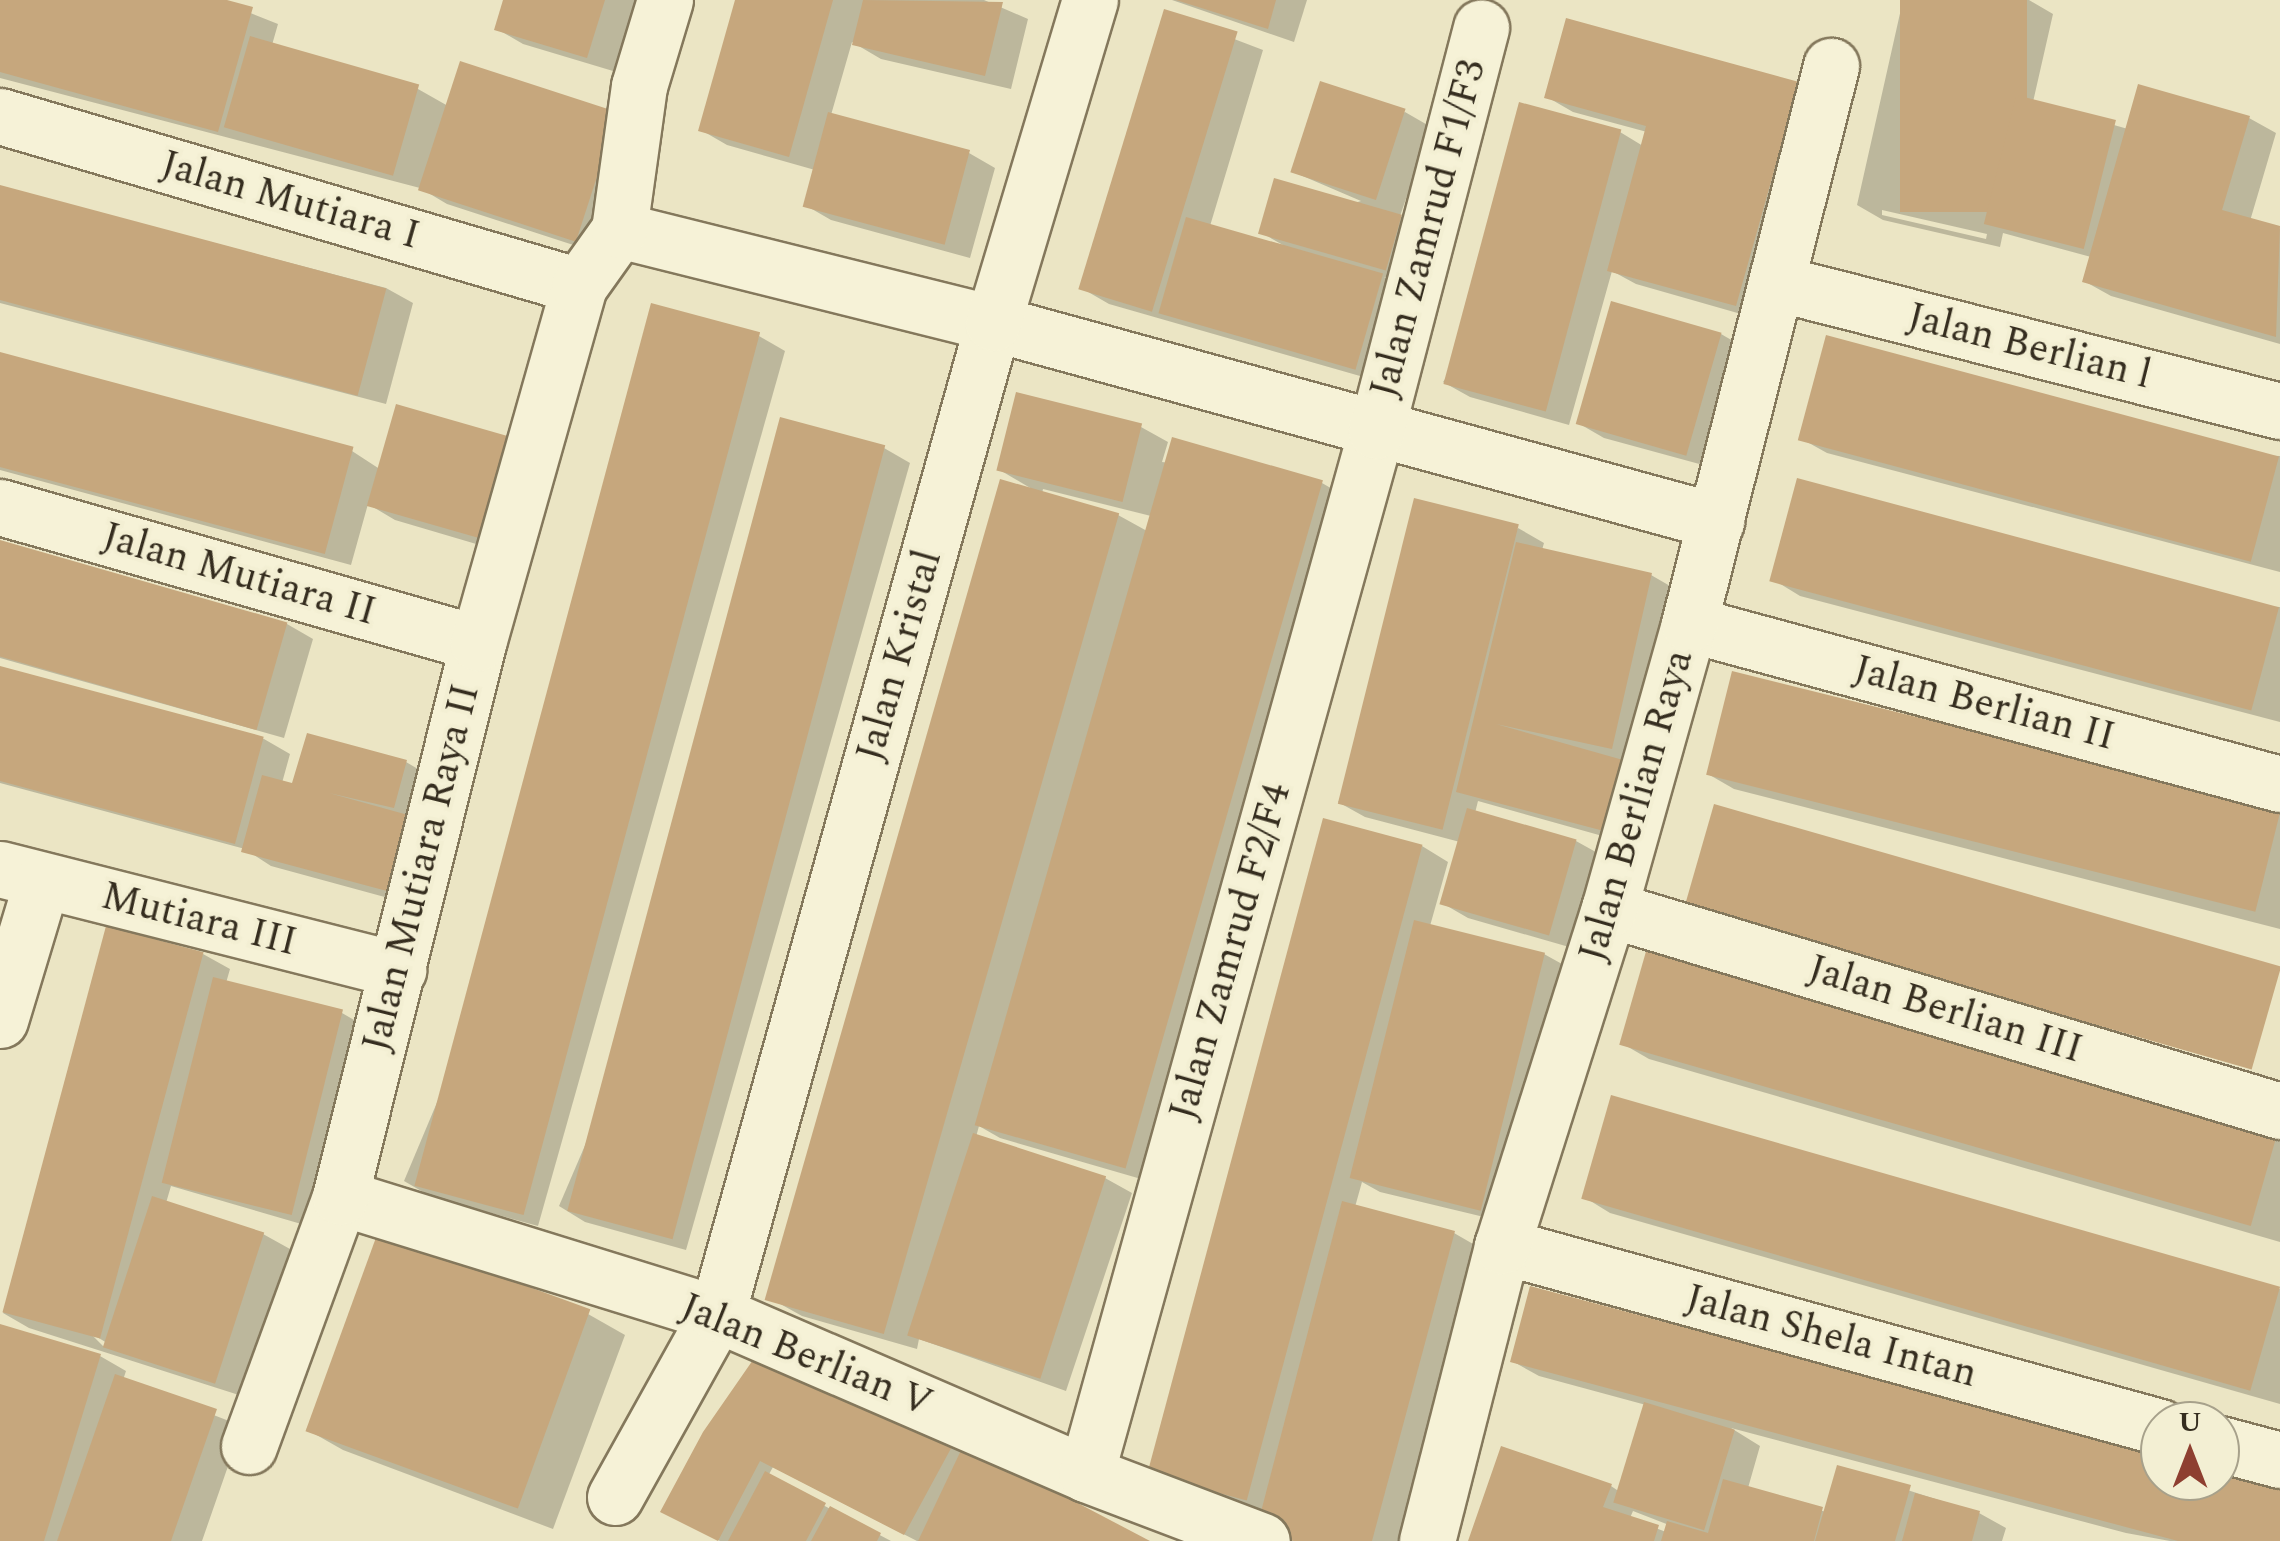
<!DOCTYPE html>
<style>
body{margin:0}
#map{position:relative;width:2280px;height:1541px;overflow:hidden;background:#ebe5c4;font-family:Spectral,serif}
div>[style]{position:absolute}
.shadow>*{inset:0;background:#0003}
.building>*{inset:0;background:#c6a77d;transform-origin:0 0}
.roads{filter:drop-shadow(2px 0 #84785c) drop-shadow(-2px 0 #84785c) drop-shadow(0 2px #84785c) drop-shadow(0 -2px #84785c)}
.minor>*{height:55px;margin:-27.5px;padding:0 27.5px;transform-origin:27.5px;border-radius:27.5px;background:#f6f2d7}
span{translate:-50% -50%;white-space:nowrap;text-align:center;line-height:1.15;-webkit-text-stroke:8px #f3efd3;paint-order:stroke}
.street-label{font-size:40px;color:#352d1f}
.north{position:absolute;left:2140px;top:1401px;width:100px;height:100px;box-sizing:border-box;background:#f3efd3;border:2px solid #a7a18b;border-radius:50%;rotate:0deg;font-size:28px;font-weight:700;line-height:40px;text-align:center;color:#352d1f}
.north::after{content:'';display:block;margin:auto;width:35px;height:45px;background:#8e3f30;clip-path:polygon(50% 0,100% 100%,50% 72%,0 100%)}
</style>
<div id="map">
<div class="shadow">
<div style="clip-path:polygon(0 0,218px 0,278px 24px,272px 45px,418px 89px,448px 106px,617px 114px,601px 254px,447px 204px,420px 188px,0 78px)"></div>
<div style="clip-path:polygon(505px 0,636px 0,613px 71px,523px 44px,497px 29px)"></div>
<div style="clip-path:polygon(738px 0,984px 0,1028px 19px,1011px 89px,881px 59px,852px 42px,831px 115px,969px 153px,995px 168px,970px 258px,831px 220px,805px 205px,815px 170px,727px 145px,701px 130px)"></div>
<div style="clip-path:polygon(1172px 0,1307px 0,1294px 42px)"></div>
<div style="clip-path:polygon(evenodd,1903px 0,2029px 0,2053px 14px,2033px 102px,2128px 129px,2140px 87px,2249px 118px,2276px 133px,2250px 221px,2280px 229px,2280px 344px,2111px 296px,2084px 281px,2091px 257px,2003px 233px,2000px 247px,1883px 220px,1857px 205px,1903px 0,1882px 210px,1987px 234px,1986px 239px,1882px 215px,1882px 210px)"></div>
<div style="clip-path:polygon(1166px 13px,1263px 50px,1210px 226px,1283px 245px,1260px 232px,1361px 201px,1291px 171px,1405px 112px,1431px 127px,1400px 216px,1427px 232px,1412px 282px,1384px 277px,1408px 291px,1381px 382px,1109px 304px,1083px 289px)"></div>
<div style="clip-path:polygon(1798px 85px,1762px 320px,1636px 284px,1612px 271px,1569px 425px,1470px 397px,1443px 382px,1620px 132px,1643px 146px,1647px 132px,1573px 112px,1547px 97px)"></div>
<div style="clip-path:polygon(0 187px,386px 288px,413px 303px,386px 404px,0 303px)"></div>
<div style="clip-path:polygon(1721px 334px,1747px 349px,1714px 468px,1604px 438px,1578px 423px)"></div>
<div style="clip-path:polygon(759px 336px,785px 351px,538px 1226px,430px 1196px,404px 1181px)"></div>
<div style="clip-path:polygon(0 355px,352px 451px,510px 554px,395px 520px,368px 504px,351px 565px,0 470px)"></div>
<div style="clip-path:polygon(evenodd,1017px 395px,1141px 427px,1168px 442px,1162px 462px,1322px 483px,1348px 498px,1148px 1181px,1000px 1138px,979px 1126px,976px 1137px,1105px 1178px,1132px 1193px,1066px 1391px,919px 1339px,917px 1349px,802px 1316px,775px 1301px,1032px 489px,998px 469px,1017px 395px,1043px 489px,1151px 516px,1147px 531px,1118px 515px,1042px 494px,1043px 489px)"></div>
<div style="clip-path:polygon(1800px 438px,2280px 456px,2280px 572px,1827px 453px)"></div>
<div style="clip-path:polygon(884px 448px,910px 463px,686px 1250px,585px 1222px,559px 1206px)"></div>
<div style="clip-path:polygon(1518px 528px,1544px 543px,1542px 550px,1651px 575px,1677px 590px,1638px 763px,1618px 760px,1631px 844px,1478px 801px,1475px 813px,1576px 841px,1603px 856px,1576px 949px,1468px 918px,1442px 903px,1460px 842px,1365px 817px,1338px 802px)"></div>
<div style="clip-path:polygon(0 543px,287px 624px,313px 639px,284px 738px,0 658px)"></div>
<div style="clip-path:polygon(1774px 580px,2280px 607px,2280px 722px,1800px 596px)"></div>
<div style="clip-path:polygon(0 668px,264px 739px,290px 754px,282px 783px,307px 788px,406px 762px,418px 769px,406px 816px,414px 905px,271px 866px,245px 849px,0 783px)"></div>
<div style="clip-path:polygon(1708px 774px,2280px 814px,2280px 929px,1734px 789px)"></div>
<div style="clip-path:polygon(1422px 846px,1448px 862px,1430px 926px,1544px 954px,1571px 969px,1509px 1223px,1380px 1192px,1362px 1182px,1355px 1207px,1454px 1233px,1480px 1248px,1402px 1541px,1278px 1541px,1264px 1512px,1175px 1488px)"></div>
<div style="clip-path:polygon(evenodd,203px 954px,230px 969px,226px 983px,342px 1013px,368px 1028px,315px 1228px,171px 1186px,166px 1203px,263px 1234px,290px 1249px,242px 1396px,29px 1328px,3px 1313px,203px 954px,89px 1332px,107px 1343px,104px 1347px,89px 1332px)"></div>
<div style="clip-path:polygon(1623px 1044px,2280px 1127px,2280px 1242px,1649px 1059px)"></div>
<div style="clip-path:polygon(1584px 1197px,2280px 1289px,2280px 1404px,1610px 1213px)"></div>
<div style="clip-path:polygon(588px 1314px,625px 1335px,553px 1529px,343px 1450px,306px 1429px)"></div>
<div style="clip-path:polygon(0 1327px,100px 1356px,126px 1371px,123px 1380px,242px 1426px,202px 1541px,0 1541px)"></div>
<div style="clip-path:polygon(767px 1344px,1145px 1541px,917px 1541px,773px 1467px,768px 1476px,891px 1541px,720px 1541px,676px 1519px)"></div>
<div style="clip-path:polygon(evenodd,1512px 1361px,2160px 1457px,2160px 1481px,2220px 1481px,2220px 1473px,2280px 1489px,2280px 1541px,2170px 1541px,2126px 1533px,1731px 1428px,1760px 1446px,1748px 1488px,1826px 1512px,1839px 1468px,1979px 1513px,2006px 1528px,2002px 1541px,1471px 1541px,1611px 1486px,1620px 1492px,1646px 1405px,1539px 1376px,1512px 1361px,1633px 1511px,1669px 1525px,1666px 1532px,1630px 1518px,1633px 1511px)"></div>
</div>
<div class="building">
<div style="clip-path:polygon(0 0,227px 0,253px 7px,218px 132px,0 72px)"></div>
<div style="clip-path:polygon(503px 0,605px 0,587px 58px,494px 30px)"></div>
<div style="clip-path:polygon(735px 0,833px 0,789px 157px,698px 131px)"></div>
<div style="clip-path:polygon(863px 0,1003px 2px,985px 76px,852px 45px)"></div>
<div style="clip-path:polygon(1176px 0,1276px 0,1268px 29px)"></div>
<div style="left:1900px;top:0;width:127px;height:212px"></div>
<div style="left:1164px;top:9px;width:77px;height:293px;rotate:17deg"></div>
<div style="clip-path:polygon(1566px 18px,1799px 82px,1736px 306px,1607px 271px,1646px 126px,1544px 98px)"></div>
<div style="left:250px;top:36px;width:176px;height:95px;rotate:16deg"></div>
<div style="left:460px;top:61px;width:166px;height:136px;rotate:18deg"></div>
<div style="left:1320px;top:81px;width:90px;height:96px;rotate:18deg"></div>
<div style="clip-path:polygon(2138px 84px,2250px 116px,2222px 210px,2280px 226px,2276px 337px,2082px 282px)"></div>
<div style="left:2016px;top:95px;width:103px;height:133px;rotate:14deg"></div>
<div style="left:1519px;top:102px;width:106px;height:292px;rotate:15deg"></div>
<div style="left:828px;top:112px;width:147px;height:98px;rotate:15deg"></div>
<div style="left:1274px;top:178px;width:133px;height:58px;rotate:16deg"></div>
<div style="left:0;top:185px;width:400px;height:111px;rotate:15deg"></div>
<div style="left:1186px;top:217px;width:205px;height:100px;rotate:16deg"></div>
<div style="left:1611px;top:301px;width:115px;height:128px;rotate:16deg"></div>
<div style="left:651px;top:303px;width:113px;height:914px;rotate:15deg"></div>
<div style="left:1826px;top:335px;width:469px;height:109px;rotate:15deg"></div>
<div style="left:0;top:352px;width:366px;height:111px;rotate:15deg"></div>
<div style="left:1016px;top:392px;width:130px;height:81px;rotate:14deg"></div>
<div style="left:396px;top:404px;width:123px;height:106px;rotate:16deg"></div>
<div style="left:780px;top:417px;width:109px;height:822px;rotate:15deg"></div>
<div style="left:1172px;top:437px;width:157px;height:716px;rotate:16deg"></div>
<div style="left:1797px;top:478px;width:499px;height:107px;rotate:15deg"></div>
<div style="left:1000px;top:479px;width:124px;height:854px;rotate:16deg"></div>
<div style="left:1414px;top:498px;width:108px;height:315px;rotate:14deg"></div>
<div style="left:0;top:540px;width:299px;height:112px;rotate:16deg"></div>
<div style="clip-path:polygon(1516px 542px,1652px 573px,1612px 749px,1496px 724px,1623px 760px,1604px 831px,1456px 792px)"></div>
<div style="left:0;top:666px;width:273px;height:111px;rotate:15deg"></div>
<div style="left:1732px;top:671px;width:566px;height:107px;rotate:14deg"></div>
<div style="clip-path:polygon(307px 733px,407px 760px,394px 808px,329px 793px,408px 815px,387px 891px,241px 852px,262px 775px,292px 783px)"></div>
<div style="left:1714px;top:804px;width:590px;height:107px;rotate:16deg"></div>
<div style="left:1467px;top:808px;width:114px;height:100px;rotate:16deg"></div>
<div style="left:1323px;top:818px;width:103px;height:679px;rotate:15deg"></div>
<div style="left:1414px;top:920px;width:135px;height:266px;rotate:14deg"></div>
<div style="left:106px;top:926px;width:101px;height:400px;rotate:15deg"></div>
<div style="left:1649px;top:941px;width:657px;height:108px;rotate:16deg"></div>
<div style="left:213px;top:977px;width:134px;height:212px;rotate:14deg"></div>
<div style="left:1611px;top:1095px;width:696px;height:108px;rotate:16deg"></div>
<div style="left:973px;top:1133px;width:140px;height:213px;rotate:18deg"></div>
<div style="left:152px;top:1196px;width:118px;height:159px;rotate:18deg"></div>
<div style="clip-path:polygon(1342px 1201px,1455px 1231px,1372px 1541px,1294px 1541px,1256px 1531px)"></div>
<div style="left:378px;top:1232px;width:226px;height:212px;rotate:20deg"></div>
<div style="clip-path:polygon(1530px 1286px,2160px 1454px,2160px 1481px,2220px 1481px,2220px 1470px,2280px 1486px,2280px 1541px,2178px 1541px,1510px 1362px)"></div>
<div style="clip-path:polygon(0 1324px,101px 1354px,44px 1541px,0 1541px)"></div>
<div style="clip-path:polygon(766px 1341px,955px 1441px,904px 1535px,760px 1461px,718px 1541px,660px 1512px,703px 1432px)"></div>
<div style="clip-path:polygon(115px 1374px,217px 1409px,171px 1541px,57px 1541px)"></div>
<div style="left:1644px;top:1402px;width:95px;height:105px;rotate:17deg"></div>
<div style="clip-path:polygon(964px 1444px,1030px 1478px,1150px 1541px,918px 1541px)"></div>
<div style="clip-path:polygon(1501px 1446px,1612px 1484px,1603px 1507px,1659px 1525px,1654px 1541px,1468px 1541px)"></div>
<div style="clip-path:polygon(1837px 1465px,1911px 1485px,1895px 1541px,1815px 1541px)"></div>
<div style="clip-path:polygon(765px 1471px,826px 1503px,806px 1541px,728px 1541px)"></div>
<div style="clip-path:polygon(1723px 1479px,1823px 1507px,1814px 1541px,1661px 1541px,1667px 1521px,1708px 1533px)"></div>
<div style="clip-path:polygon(1915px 1493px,1980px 1511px,1972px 1541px,1902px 1541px)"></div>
<div style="clip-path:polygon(830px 1506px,881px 1533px,877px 1541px,811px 1541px)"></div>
</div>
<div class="roads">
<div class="minor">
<div style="left:0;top:116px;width:603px;rotate:16.36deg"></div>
<div style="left:619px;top:230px;width:385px;rotate:14deg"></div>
<div style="left:993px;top:323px;width:750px;rotate:15.32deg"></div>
<div style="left:1777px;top:283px;width:519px;rotate:14.28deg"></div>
<div style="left:0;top:507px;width:497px;rotate:15.9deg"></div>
<div style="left:1689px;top:624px;width:612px;rotate:15.15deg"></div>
<div style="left:0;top:869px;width:411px;rotate:14.2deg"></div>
<div style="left:1609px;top:909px;width:701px;rotate:16.75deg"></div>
<div style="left:0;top:1020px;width:145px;rotate:-73.2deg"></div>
<div style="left:340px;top:1197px;width:395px;rotate:17.2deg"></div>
<div style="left:717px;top:1314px;width:402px;rotate:23.4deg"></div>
<div style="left:1086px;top:1474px;width:188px;rotate:20.8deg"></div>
<div style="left:1502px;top:1246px;width:682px;rotate:15.38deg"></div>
<div style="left:2220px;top:1444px;width:62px;rotate:14.9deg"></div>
<div style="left:249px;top:1446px;width:265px;rotate:-69.9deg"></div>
<div style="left:340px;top:1197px;width:571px;rotate:-76.01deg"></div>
<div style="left:478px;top:643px;width:371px;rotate:-74.2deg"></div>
<div style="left:579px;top:286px;width:69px;rotate:-54.5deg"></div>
<div style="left:619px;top:230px;width:145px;rotate:-82.1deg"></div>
<div style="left:639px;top:86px;width:90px;rotate:-73.2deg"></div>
<div style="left:1086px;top:1474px;width:1083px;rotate:-74.46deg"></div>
<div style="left:1376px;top:431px;width:417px;rotate:-75.4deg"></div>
<div style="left:615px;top:1497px;width:210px;rotate:-60.9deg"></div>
<div style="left:717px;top:1314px;width:1029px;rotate:-74.44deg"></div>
<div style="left:993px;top:323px;width:337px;rotate:-73.3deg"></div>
<div style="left:1427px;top:1541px;width:304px;rotate:-75.7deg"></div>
<div style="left:1502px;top:1246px;width:354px;rotate:-72.4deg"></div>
<div style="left:1609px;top:909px;width:296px;rotate:-74.3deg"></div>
<div style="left:1689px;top:624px;width:576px;rotate:-75.72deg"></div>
</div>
</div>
<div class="street-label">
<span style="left:290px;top:201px;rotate:16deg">Jalan Mutiara I</span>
<span style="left:1429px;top:229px;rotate:-75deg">Jalan Zamrud F1/F3</span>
<span style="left:2029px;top:347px;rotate:14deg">Jalan Berlian l</span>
<span style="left:239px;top:575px;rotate:16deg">Jalan Mutiara II</span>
<span style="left:900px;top:656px;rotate:-74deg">Jalan Kristal</span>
<span style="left:1984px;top:704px;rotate:15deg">Jalan Berlian II</span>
<span style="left:1637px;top:806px;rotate:-74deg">Jalan Berlian Raya</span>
<span style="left:422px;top:868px;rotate:-76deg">Jalan Mutiara Raya II</span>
<span style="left:199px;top:920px;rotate:14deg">Mutiara III</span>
<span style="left:1231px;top:952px;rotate:-74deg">Jalan Zamrud F2/F4</span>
<span style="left:1945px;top:1010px;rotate:17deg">Jalan Berlian III</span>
<span style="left:1831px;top:1337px;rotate:15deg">Jalan Shela Intan</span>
<span style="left:806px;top:1356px;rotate:22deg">Jalan Berlian V</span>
</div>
<div class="north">U</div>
</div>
